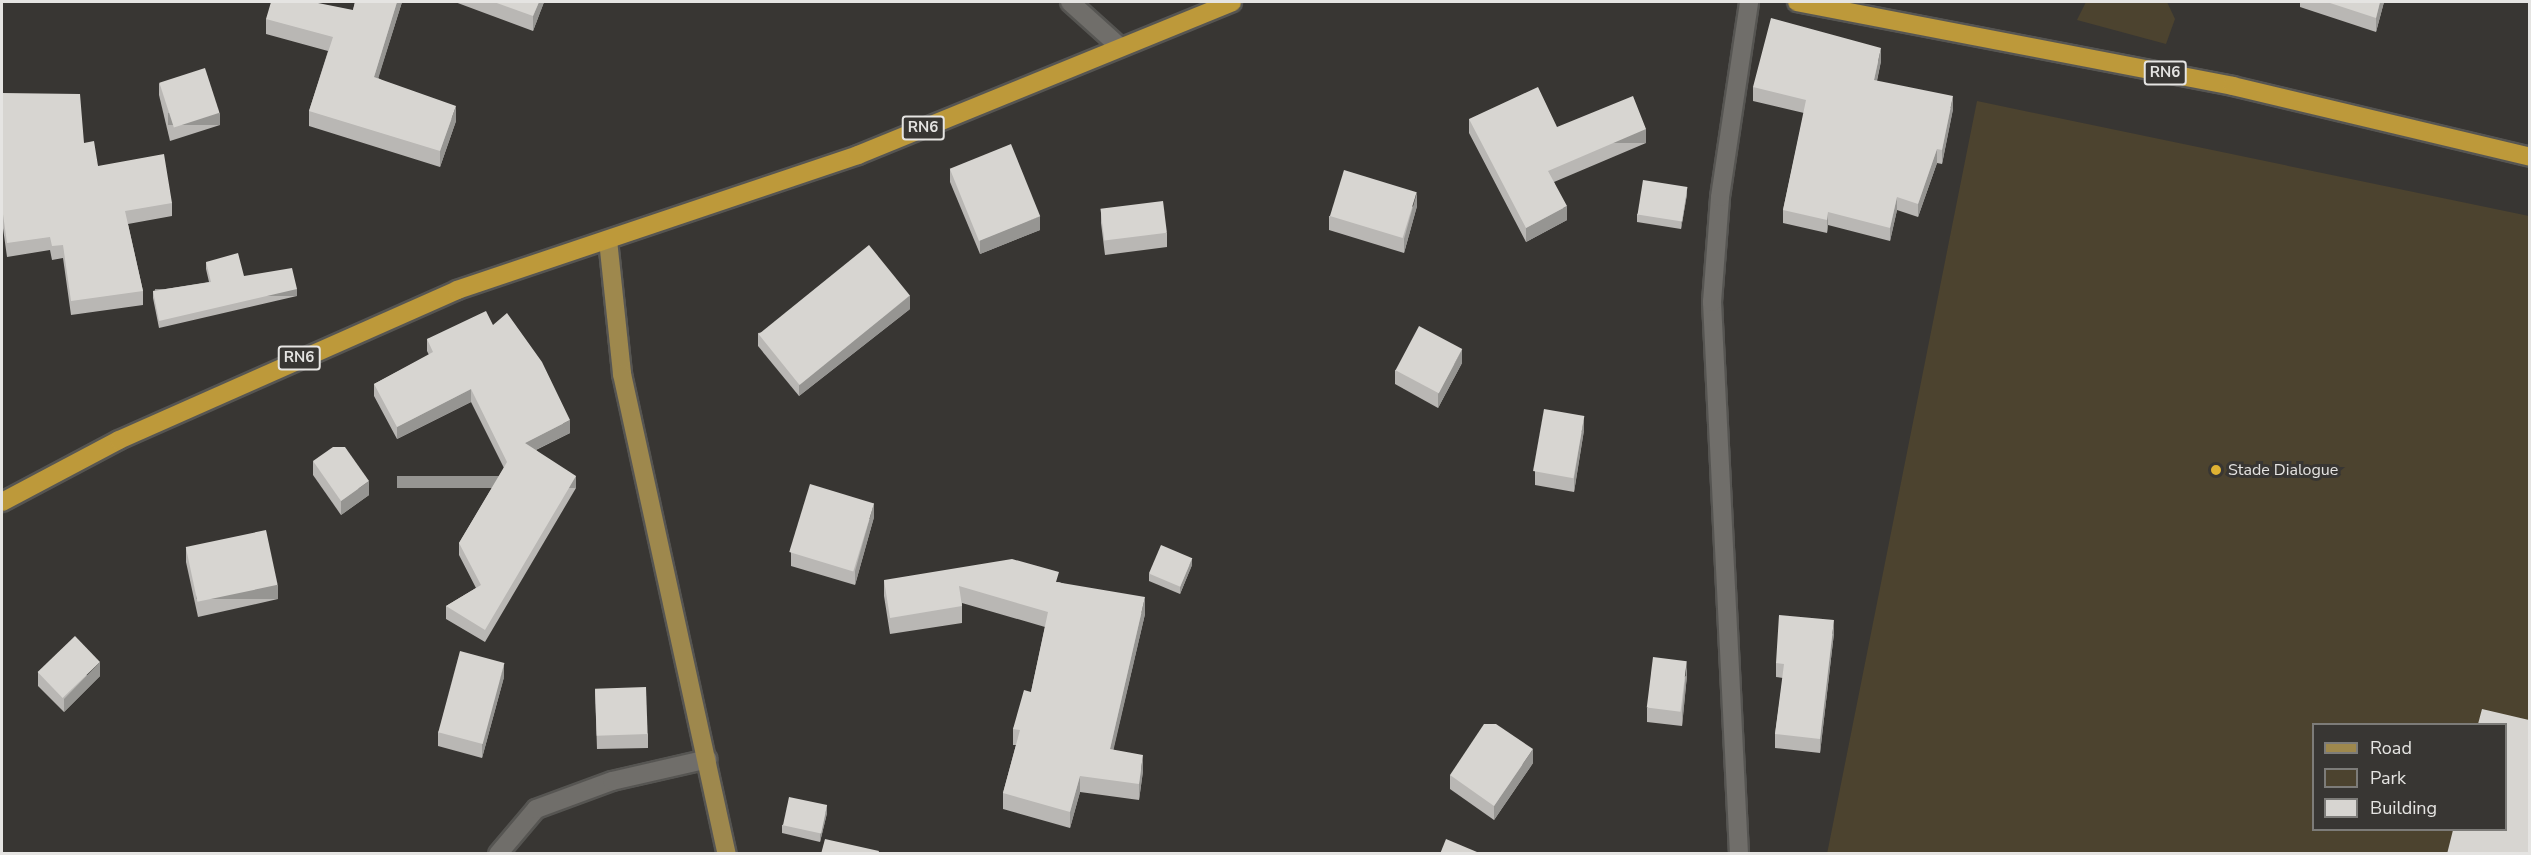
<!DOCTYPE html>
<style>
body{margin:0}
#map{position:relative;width:2531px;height:855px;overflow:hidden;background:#383633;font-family:"Nunito Sans",sans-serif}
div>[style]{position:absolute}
.green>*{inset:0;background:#4c432f}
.roads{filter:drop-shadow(2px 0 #565552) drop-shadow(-2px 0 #565552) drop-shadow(0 2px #565552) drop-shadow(0 -2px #565552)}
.minor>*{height:18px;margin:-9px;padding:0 9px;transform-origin:9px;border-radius:9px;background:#706e6a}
.major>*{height:18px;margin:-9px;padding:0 9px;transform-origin:9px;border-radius:9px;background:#9e884d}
.highway>*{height:18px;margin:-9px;padding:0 9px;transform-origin:9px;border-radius:9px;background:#bd993a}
.wall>*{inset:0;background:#b9b7b4}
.shaded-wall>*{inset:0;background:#969592;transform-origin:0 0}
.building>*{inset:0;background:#d7d5d1;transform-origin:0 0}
.dots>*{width:16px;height:16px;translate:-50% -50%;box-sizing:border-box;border:3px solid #383633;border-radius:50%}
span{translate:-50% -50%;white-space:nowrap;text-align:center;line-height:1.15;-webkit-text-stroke:6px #383633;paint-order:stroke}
.shield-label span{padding:2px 4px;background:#383633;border:2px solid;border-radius:4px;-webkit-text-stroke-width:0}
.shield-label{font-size:15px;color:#e5e4e2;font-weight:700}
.poi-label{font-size:16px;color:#e5e4e2}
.left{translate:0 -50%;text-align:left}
.frame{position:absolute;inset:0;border:3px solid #e5e4e2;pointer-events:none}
.legend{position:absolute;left:2312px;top:723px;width:195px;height:108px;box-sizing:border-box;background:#383633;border:2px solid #7d7c79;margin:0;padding:8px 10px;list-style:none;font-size:18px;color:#e5e4e2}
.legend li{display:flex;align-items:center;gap:12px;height:30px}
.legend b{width:30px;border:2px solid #7d7c79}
</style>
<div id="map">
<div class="green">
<div style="clip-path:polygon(2086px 2px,2167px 2px,2175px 19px,2166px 44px,2077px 20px)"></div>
<div style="clip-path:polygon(evenodd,1977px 101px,2529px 216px,2529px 853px,1827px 854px,1977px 101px,2314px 724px,2506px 724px,2506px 830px,2314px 830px,2314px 724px)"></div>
</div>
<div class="roads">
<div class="minor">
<div style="left:1070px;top:2px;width:67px;rotate:42deg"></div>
<div style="left:498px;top:854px;width:59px;rotate:-49.8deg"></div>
<div style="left:536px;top:809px;width:81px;rotate:-20.2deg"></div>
<div style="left:612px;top:781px;width:98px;rotate:-12.9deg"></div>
<div style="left:1739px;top:854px;width:553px;rotate:-92.8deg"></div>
<div style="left:1712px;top:302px;width:105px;rotate:-85.6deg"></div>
<div style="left:1720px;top:197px;width:197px;rotate:-81.5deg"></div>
</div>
<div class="major">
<div style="left:608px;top:240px;width:135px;rotate:84deg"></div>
<div style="left:622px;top:374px;width:491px;rotate:77.7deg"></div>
</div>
<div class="highway">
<div style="left:1797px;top:2px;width:444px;rotate:10.9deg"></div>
<div style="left:2233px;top:86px;width:305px;rotate:13.4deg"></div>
<div style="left:2px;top:502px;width:132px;rotate:-27.9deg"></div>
<div style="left:119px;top:440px;width:370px;rotate:-23.9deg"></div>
<div style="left:457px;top:290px;width:423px;rotate:-18.6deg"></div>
<div style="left:858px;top:155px;width:404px;rotate:-22.2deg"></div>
</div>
</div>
<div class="wall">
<div style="clip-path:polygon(355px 2px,402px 2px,378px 78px,456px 121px,440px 167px,309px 126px,309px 111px,328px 51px,266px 34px,266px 19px,353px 10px)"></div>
<div style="clip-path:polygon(455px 2px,544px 2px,533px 31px)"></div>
<div style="clip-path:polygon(2300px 2px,2384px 2px,2376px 32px,2300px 7px)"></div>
<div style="clip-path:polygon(1881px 61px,1877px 81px,1953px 109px,1942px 164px,1937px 163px,1918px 217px,1897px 210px,1890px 241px,1828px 225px,1827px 233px,1783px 223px,1783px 210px,1804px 113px,1753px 101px,1753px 87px)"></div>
<div style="clip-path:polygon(159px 83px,220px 125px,170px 141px,159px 95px)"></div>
<div style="clip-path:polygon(2px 93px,84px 143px,98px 166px,172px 203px,172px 216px,128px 224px,143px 291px,143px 305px,71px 315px,63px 258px,52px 260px,50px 250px,7px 257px,2px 221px)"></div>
<div style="clip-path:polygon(1469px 119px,1557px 127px,1646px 143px,1554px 182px,1567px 220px,1526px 242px,1469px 133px)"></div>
<div style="clip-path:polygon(950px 169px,1040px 230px,980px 254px,950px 182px)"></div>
<div style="clip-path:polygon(1687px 194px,1681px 229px,1637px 222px,1637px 214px)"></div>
<div style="clip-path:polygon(1417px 206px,1404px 253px,1329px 230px,1329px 216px)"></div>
<div style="clip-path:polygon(1101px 209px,1167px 233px,1167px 247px,1105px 255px,1101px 223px)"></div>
<div style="clip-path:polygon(206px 262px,297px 296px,159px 328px,153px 298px,153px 291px,209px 282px,206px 269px)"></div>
<div style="clip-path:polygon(910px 309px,799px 396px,758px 346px,758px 333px)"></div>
<div style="clip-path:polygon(493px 325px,570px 433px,536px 450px,576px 488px,485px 642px,446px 619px,446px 606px,476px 588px,459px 555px,459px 543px,504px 468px,471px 402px,397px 439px,374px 396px,374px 384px,429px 355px,427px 351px,427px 339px)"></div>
<div style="clip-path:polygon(1462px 363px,1438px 408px,1395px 384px,1395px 370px)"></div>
<div style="clip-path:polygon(1584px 430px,1574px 492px,1535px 485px,1535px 471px)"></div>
<div style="clip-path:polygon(313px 461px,369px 495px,341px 515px,313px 475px)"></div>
<div style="clip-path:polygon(874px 517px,855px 585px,791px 566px,791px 552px)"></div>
<div style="clip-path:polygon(186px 548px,278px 599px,198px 617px,186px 562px)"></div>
<div style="clip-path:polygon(1192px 565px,1180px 594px,1149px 581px,1149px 574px)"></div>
<div style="clip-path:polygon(884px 580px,1059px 582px,1145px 614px,1113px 750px,1143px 771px,1139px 800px,1080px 792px,1070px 828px,1003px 809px,1003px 793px,1016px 745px,1013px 745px,1013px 729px,1031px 692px,1045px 627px,962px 603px,962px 623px,890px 634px,884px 596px)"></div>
<div style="clip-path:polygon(1834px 633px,1820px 753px,1775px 748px,1775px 734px,1783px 678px,1776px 677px,1776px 663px)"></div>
<div style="clip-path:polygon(38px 672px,100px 676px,64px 712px,38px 686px)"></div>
<div style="clip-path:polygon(1687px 675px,1682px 726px,1647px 722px,1647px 708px)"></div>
<div style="clip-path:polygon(504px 677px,482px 758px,438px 746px,438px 732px)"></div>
<div style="clip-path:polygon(595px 689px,648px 734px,648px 748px,597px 749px)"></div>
<div style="clip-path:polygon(1533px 763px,1494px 820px,1450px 789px,1450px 775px)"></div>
<div style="clip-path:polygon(827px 813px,820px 842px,782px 833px,782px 825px)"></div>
</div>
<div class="shaded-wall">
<div style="clip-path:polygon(397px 2px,402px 2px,374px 92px,374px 77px)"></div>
<div style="clip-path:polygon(539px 2px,544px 2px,533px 31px,533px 16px)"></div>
<div style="clip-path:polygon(2380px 2px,2384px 2px,2376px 32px,2376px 18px)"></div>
<div style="clip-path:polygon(1881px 48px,1881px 61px,1874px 93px,1874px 80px)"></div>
<div style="clip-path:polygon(1953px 96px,1953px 109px,1942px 164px,1942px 150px)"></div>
<div style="clip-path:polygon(456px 106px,456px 121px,440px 167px,440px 151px)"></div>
<div style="left:220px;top:113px;width:12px;height:52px;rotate:90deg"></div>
<div style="left:1646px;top:129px;width:14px;height:107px;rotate:90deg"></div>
<div style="clip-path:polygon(1937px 149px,1937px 163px,1918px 217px,1918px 204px)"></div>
<div style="clip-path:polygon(1687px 187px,1687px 194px,1681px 229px,1681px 222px)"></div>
<div style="clip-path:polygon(1417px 192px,1417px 206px,1404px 253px,1404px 239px)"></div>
<div style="clip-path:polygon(1897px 197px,1897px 210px,1890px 241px,1890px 228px)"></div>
<div style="clip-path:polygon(1567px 206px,1567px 220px,1526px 242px,1526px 228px)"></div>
<div style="clip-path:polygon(1828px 212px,1828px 225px,1827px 233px,1827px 220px)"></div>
<div style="clip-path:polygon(1040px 216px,1040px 230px,980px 254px,980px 240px)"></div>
<div style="left:297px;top:289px;width:7px;height:142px;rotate:90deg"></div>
<div style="clip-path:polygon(910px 295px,910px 309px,799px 396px,799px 383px)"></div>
<div style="clip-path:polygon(1462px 349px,1462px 363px,1438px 408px,1438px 394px)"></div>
<div style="clip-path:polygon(471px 389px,471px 402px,397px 439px,397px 427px)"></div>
<div style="clip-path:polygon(1584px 416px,1584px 430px,1574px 492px,1574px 478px)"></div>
<div style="clip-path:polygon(570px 420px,570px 433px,525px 455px,525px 443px)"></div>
<div style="left:576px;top:476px;width:12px;height:179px;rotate:90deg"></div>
<div style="clip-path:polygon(369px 481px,369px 495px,341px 515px,341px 501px)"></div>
<div style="clip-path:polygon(874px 503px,874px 517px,855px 585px,855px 571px)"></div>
<div style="clip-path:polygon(1192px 558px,1192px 565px,1180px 594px,1180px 587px)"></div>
<div style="left:278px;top:585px;width:14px;height:82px;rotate:90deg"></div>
<div style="clip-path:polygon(1145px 597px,1145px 614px,1110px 765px,1110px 749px)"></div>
<div style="clip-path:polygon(1834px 620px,1834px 633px,1820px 753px,1820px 739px)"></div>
<div style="clip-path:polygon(1687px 661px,1687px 675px,1682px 726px,1682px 712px)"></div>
<div style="clip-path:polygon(100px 662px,100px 676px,64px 712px,64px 699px)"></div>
<div style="clip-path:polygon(504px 663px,504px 677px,482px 758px,482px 744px)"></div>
<div style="clip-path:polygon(1533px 749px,1533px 763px,1494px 820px,1494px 806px)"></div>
<div style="clip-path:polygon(1143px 755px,1143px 771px,1139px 800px,1139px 784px)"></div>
<div style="clip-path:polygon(1080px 776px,1080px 792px,1070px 828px,1070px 812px)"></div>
<div style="clip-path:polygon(827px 805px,827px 813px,820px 842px,820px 835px)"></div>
</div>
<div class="building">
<div style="clip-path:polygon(271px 2px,313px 2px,353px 10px,355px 2px,397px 2px,374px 77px,456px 106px,440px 151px,309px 111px,333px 37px,266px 19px)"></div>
<div style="clip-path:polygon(494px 2px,539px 2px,533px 16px)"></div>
<div style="clip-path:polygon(2327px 2px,2380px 2px,2376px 18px)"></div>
<div style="clip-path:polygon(1771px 18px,1881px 48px,1874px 80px,1953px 96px,1942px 150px,1937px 149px,1918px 204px,1897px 197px,1890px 228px,1828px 212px,1827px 220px,1783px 210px,1806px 100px,1753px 87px)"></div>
<div style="left:205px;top:68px;width:47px;height:48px;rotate:72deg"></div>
<div style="clip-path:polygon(1538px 87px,1557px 127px,1633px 96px,1646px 129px,1548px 171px,1567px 206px,1526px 228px,1469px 119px)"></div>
<div style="clip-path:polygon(2px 93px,80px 94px,84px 143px,94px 141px,98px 166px,164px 154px,172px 203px,125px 211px,143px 291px,71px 301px,63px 245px,52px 246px,50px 237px,7px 243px,2px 207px)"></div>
<div style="left:1011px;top:144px;width:78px;height:66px;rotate:68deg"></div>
<div style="left:1344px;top:170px;width:76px;height:48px;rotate:17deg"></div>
<div style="left:1643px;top:180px;width:45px;height:35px;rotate:9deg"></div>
<div style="left:1163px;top:201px;width:32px;height:63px;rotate:83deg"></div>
<div style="left:869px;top:245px;width:65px;height:142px;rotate:51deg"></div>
<div style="clip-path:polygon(238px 253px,244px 276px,292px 268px,297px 289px,159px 321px,153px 291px,211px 282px,206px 262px)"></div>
<div style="clip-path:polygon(486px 311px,493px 325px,507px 313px,542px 362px,570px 420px,525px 443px,576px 476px,485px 630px,446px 606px,481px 585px,459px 543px,507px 462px,471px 389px,397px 427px,374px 384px,433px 352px,427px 339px)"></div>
<div style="left:1419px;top:326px;width:49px;height:50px;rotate:28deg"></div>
<div style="left:1544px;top:409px;width:41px;height:63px;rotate:10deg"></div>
<div style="clip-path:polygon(333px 447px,345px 447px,369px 481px,341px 501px,313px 461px)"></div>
<div style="left:810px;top:484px;width:67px;height:71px;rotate:17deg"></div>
<div style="left:266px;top:530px;width:56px;height:82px;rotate:78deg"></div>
<div style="left:1161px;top:545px;width:34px;height:31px;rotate:23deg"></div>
<div style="clip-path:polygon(1012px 559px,1059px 572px,1056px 582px,1145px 597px,1110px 749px,1143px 755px,1139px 784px,1080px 776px,1070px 812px,1003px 793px,1020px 730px,1013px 729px,1024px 690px,1031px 692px,1048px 612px,959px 586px,962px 606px,890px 618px,884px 580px)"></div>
<div style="clip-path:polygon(1779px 615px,1834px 620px,1820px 739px,1775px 734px,1784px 664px,1776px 663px)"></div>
<div style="left:75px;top:636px;width:36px;height:52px;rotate:46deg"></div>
<div style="left:460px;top:651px;width:46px;height:84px;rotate:15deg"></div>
<div style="left:1653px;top:657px;width:34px;height:51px;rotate:7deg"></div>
<div style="left:646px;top:687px;width:47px;height:51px;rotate:88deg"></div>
<div style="clip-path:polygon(2482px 709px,2529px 720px,2529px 854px,2447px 854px,2453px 830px,2505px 830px,2505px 724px,2478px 724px)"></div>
<div style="clip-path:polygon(1484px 724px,1496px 724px,1533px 749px,1494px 806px,1450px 775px)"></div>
<div style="left:789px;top:797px;width:39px;height:29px;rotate:12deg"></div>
<div style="clip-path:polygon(825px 839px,879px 851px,878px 854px,821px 854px)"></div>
<div style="clip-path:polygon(1446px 839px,1477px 852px,1476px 854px,1440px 854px)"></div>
</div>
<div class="dots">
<div style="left:2216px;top:470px;background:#deb133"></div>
</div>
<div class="shield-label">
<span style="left:2165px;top:73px">RN6</span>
<span style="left:923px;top:128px">RN6</span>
<span style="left:299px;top:358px">RN6</span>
</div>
<div class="poi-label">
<span class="left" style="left:2228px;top:470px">Stade Dialogue</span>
</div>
<div class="frame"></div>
<ul class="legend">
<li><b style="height:8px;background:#9e884d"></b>Road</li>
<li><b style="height:16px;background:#4c432f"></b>Park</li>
<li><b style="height:16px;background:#d7d5d1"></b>Building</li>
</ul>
</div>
